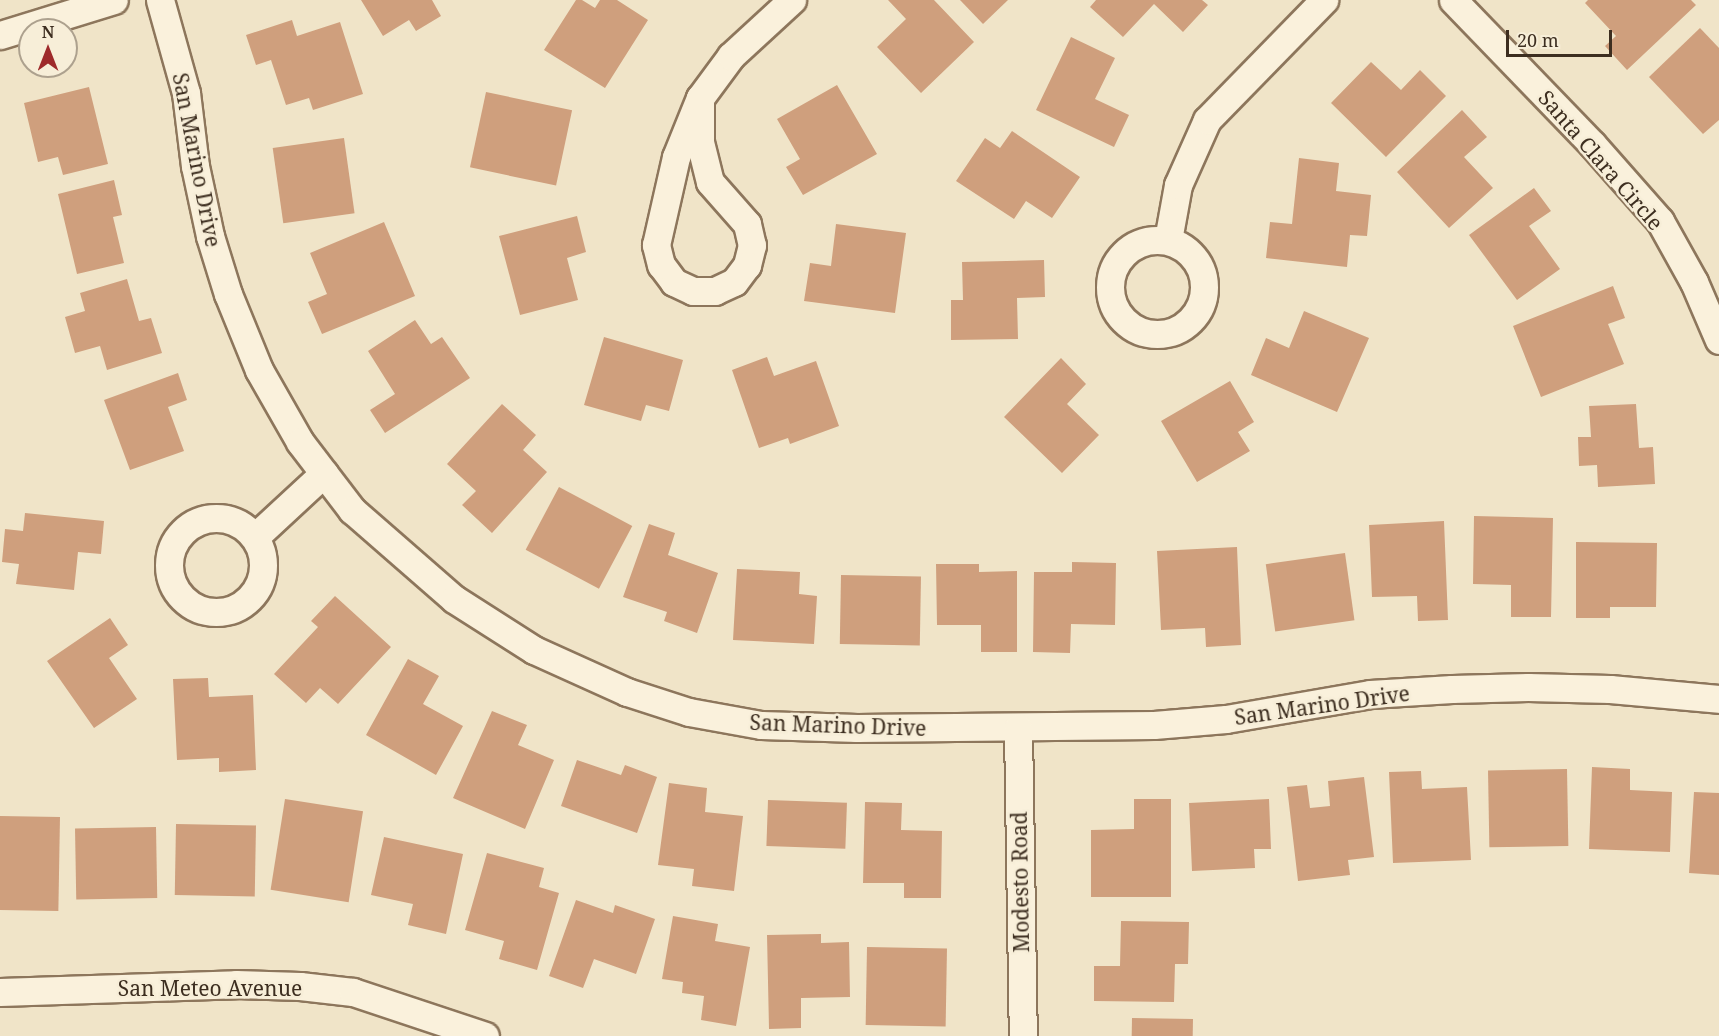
<!DOCTYPE html>
<style>
body{margin:0}
#map{position:relative;width:1719px;height:1036px;overflow:hidden;background:#f0e4c8;font-family:"Noto Serif",serif}
div>[style]{position:absolute}
.building>*{inset:0;background:#cf9f7d;transform-origin:0 0}
.roads{filter:drop-shadow(2px 0 #8d765c) drop-shadow(-2px 0 #8d765c) drop-shadow(0 2px #8d765c) drop-shadow(0 -2px #8d765c)}
.street>*{height:27px;margin:-13.5px;padding:0 13.5px;transform-origin:13.5px;border-radius:13.5px;background:#faf1dc}
.street>.ring{margin:-13.5px;padding:0;box-sizing:content-box;background:none;border:27px solid #faf1dc;border-radius:50%}
span{translate:-50% -50%;white-space:nowrap;text-align:center;line-height:1.15;-webkit-text-stroke:5px #f7eed8;paint-order:stroke}
.street-label{font-size:21px;color:#3d2e20}
.north{position:absolute;left:18px;top:18px;width:60px;height:60px;box-sizing:border-box;background:#f7eed8;border:2px solid #ada18e;border-radius:50%;rotate:0deg;font-size:16px;font-weight:700;line-height:24px;text-align:center;color:#3d2e20}
.north::after{content:'';display:block;margin:auto;width:21px;height:27px;background:#9e2a2b;clip-path:polygon(50% 0,100% 100%,50% 72%,0 100%)}
.scale{position:absolute;left:1506px;top:30px;width:106px;height:27px;box-sizing:border-box;border:3px solid #3d2e20;border-top:0;padding-left:8px;font-size:18px;line-height:21px;white-space:nowrap;color:#3d2e20;-webkit-text-stroke:4px #f7eed8;paint-order:stroke}
</style>
<div id="map">
<div class="building">
<div style="clip-path:polygon(361px 0,432px 0,441px 16px,416px 31px,409px 20px,383px 36px)"></div>
<div style="clip-path:polygon(576px 0,582px 0,595px 8px,600px 0,617px 0,648px 20px,605px 88px,544px 50px)"></div>
<div style="clip-path:polygon(888px 0,934px 0,974px 42px,921px 93px,877px 47px,906px 19px)"></div>
<div style="clip-path:polygon(960px 0,1008px 0,983px 24px)"></div>
<div style="clip-path:polygon(1096px 0,1202px 0,1208px 5px,1183px 32px,1154px 4px,1123px 37px,1090px 7px)"></div>
<div style="clip-path:polygon(1588px 0,1691px 0,1696px 5px,1627px 70px,1605px 46px,1616px 36px,1585px 3px)"></div>
<div style="clip-path:polygon(292px 20px,297px 36px,340px 22px,363px 94px,313px 110px,309px 98px,286px 105px,271px 60px,256px 65px,246px 35px)"></div>
<div style="clip-path:polygon(1700px 28px,1719px 48px,1719px 120px,1703px 134px,1649px 77px)"></div>
<div style="clip-path:polygon(1071px 37px,1115px 58px,1095px 99px,1129px 115px,1114px 147px,1036px 110px)"></div>
<div style="clip-path:polygon(1371px 62px,1401px 90px,1420px 70px,1446px 96px,1386px 157px,1331px 103px)"></div>
<div style="clip-path:polygon(837px 85px,877px 154px,803px 195px,786px 167px,800px 159px,777px 119px)"></div>
<div style="clip-path:polygon(89px 87px,108px 164px,63px 175px,58px 157px,38px 162px,24px 103px)"></div>
<div style="left:486px;top:92px;width:88px;height:77px;rotate:12deg"></div>
<div style="clip-path:polygon(1462px 110px,1487px 137px,1464px 157px,1493px 188px,1449px 228px,1397px 172px)"></div>
<div style="clip-path:polygon(1012px 131px,1080px 177px,1052px 218px,1026px 201px,1014px 219px,956px 181px,985px 138px,1000px 148px)"></div>
<div style="left:344px;top:138px;width:76px;height:72px;rotate:82deg"></div>
<div style="clip-path:polygon(1299px 158px,1339px 163px,1336px 191px,1371px 195px,1367px 236px,1350px 235px,1347px 267px,1266px 258px,1270px 222px,1292px 224px)"></div>
<div style="clip-path:polygon(114px 180px,122px 215px,113px 217px,124px 263px,77px 274px,58px 194px)"></div>
<div style="clip-path:polygon(1534px 188px,1551px 211px,1529px 226px,1560px 269px,1517px 300px,1469px 235px)"></div>
<div style="clip-path:polygon(577px 216px,586px 252px,567px 258px,578px 300px,520px 315px,499px 236px)"></div>
<div style="clip-path:polygon(384px 222px,415px 296px,322px 334px,308px 302px,327px 294px,310px 253px)"></div>
<div style="clip-path:polygon(836px 224px,906px 233px,895px 313px,804px 301px,810px 263px,831px 266px)"></div>
<div style="clip-path:polygon(1044px 260px,1045px 297px,1017px 298px,1018px 339px,951px 340px,951px 300px,963px 300px,962px 262px)"></div>
<div style="clip-path:polygon(127px 279px,139px 321px,151px 318px,162px 353px,107px 370px,100px 346px,75px 353px,65px 317px,85px 311px,80px 293px)"></div>
<div style="clip-path:polygon(1613px 286px,1625px 318px,1608px 324px,1624px 364px,1541px 397px,1513px 326px)"></div>
<div style="clip-path:polygon(1304px 311px,1369px 338px,1337px 412px,1251px 375px,1266px 338px,1289px 348px)"></div>
<div style="clip-path:polygon(415px 320px,431px 344px,442px 337px,470px 378px,385px 433px,370px 410px,395px 394px,368px 351px)"></div>
<div style="clip-path:polygon(604px 337px,683px 360px,669px 411px,646px 405px,641px 421px,584px 405px)"></div>
<div style="clip-path:polygon(767px 357px,774px 376px,816px 361px,839px 426px,790px 444px,788px 438px,759px 448px,732px 370px)"></div>
<div style="clip-path:polygon(1061px 358px,1086px 384px,1067px 404px,1099px 435px,1062px 473px,1004px 417px)"></div>
<div style="clip-path:polygon(178px 373px,187px 400px,168px 407px,184px 451px,130px 470px,104px 400px)"></div>
<div style="clip-path:polygon(1230px 381px,1254px 422px,1238px 432px,1250px 451px,1197px 482px,1161px 421px)"></div>
<div style="clip-path:polygon(502px 404px,536px 435px,523px 450px,547px 472px,492px 533px,462px 505px,476px 491px,447px 464px)"></div>
<div style="clip-path:polygon(1636px 404px,1639px 448px,1653px 447px,1655px 484px,1598px 487px,1597px 465px,1579px 466px,1578px 437px,1591px 437px,1589px 406px)"></div>
<div style="left:559px;top:487px;width:83px;height:71px;rotate:28deg"></div>
<div style="clip-path:polygon(25px 513px,104px 521px,101px 554px,78px 552px,74px 590px,16px 584px,19px 564px,2px 562px,5px 529px,23px 531px)"></div>
<div style="clip-path:polygon(1474px 516px,1553px 518px,1551px 617px,1511px 617px,1511px 585px,1473px 584px)"></div>
<div style="clip-path:polygon(1444px 521px,1448px 620px,1418px 621px,1417px 596px,1372px 597px,1369px 525px)"></div>
<div style="clip-path:polygon(649px 524px,675px 533px,668px 555px,718px 573px,697px 633px,664px 621px,667px 612px,623px 597px)"></div>
<div style="clip-path:polygon(1576px 542px,1657px 543px,1656px 607px,1610px 607px,1610px 618px,1576px 618px)"></div>
<div style="clip-path:polygon(1237px 547px,1241px 645px,1206px 647px,1205px 628px,1161px 630px,1157px 551px)"></div>
<div style="left:1345px;top:553px;width:68px;height:80px;rotate:82deg"></div>
<div style="clip-path:polygon(1072px 562px,1116px 563px,1115px 625px,1071px 624px,1070px 653px,1033px 652px,1034px 572px,1072px 572px)"></div>
<div style="clip-path:polygon(936px 564px,979px 564px,979px 572px,1017px 571px,1017px 652px,981px 652px,981px 625px,937px 625px)"></div>
<div style="clip-path:polygon(737px 569px,800px 572px,799px 594px,817px 596px,814px 644px,733px 640px)"></div>
<div style="left:841px;top:575px;width:80px;height:69px;rotate:1deg"></div>
<div style="clip-path:polygon(335px 596px,391px 647px,338px 704px,320px 688px,306px 703px,274px 674px,318px 627px,311px 621px)"></div>
<div style="clip-path:polygon(110px 618px,128px 645px,109px 658px,137px 699px,94px 728px,47px 661px)"></div>
<div style="clip-path:polygon(408px 659px,439px 676px,423px 704px,463px 726px,436px 775px,366px 735px)"></div>
<div style="clip-path:polygon(208px 678px,209px 697px,253px 695px,256px 770px,219px 772px,219px 758px,177px 760px,173px 679px)"></div>
<div style="clip-path:polygon(492px 711px,527px 725px,518px 745px,554px 760px,525px 829px,453px 798px)"></div>
<div style="clip-path:polygon(577px 760px,621px 775px,625px 765px,657px 777px,637px 833px,561px 806px)"></div>
<div style="clip-path:polygon(1592px 767px,1630px 769px,1630px 790px,1672px 792px,1670px 852px,1589px 849px)"></div>
<div style="left:1567px;top:769px;width:77px;height:79px;rotate:89deg"></div>
<div style="clip-path:polygon(1421px 771px,1422px 789px,1467px 787px,1471px 860px,1393px 863px,1389px 772px)"></div>
<div style="clip-path:polygon(1364px 777px,1374px 857px,1348px 860px,1350px 875px,1298px 881px,1287px 787px,1307px 785px,1310px 808px,1330px 806px,1328px 781px)"></div>
<div style="clip-path:polygon(669px 783px,707px 788px,705px 812px,743px 816px,734px 891px,692px 886px,694px 869px,658px 865px)"></div>
<div style="clip-path:polygon(1694px 792px,1719px 793px,1719px 875px,1689px 873px)"></div>
<div style="left:285px;top:799px;width:79px;height:92px;rotate:9deg"></div>
<div style="clip-path:polygon(1134px 799px,1171px 799px,1171px 897px,1091px 897px,1091px 830px,1134px 829px)"></div>
<div style="clip-path:polygon(1269px 799px,1271px 849px,1254px 849px,1255px 868px,1192px 871px,1189px 803px)"></div>
<div style="left:768px;top:800px;width:79px;height:46px;rotate:2deg"></div>
<div style="clip-path:polygon(865px 802px,902px 803px,901px 830px,942px 831px,941px 898px,904px 898px,904px 883px,863px 883px)"></div>
<div style="left:0;top:816px;width:60px;height:94px;rotate:1deg"></div>
<div style="left:176px;top:824px;width:80px;height:71px;rotate:1deg"></div>
<div style="left:156px;top:827px;width:71px;height:81px;rotate:89deg"></div>
<div style="clip-path:polygon(384px 837px,463px 854px,446px 934px,408px 925px,413px 904px,371px 895px)"></div>
<div style="clip-path:polygon(487px 853px,544px 868px,539px 887px,559px 893px,537px 970px,499px 959px,504px 941px,465px 930px)"></div>
<div style="clip-path:polygon(576px 900px,613px 913px,615px 905px,655px 919px,636px 974px,594px 959px,583px 988px,549px 976px)"></div>
<div style="clip-path:polygon(673px 916px,718px 924px,715px 941px,750px 947px,736px 1026px,701px 1020px,704px 996px,682px 993px,683px 982px,662px 979px)"></div>
<div style="clip-path:polygon(1121px 921px,1189px 922px,1188px 964px,1175px 964px,1174px 1002px,1094px 1001px,1094px 966px,1120px 966px)"></div>
<div style="clip-path:polygon(821px 934px,821px 943px,849px 942px,850px 997px,801px 998px,801px 1028px,769px 1029px,767px 935px)"></div>
<div style="left:867px;top:947px;width:80px;height:78px;rotate:1deg"></div>
<div style="left:1132px;top:1018px;width:61px;height:18px;rotate:1deg"></div>
</div>
<div class="roads">
<div class="street">
<div style="left:160px;top:0;width:97px;rotate:74.4deg"></div>
<div style="left:186px;top:93px;width:74px;rotate:83deg"></div>
<div style="left:195px;top:166px;width:72px;rotate:77.9deg"></div>
<div style="left:210px;top:236px;width:61px;rotate:72.8deg"></div>
<div style="left:228px;top:294px;width:82px;rotate:67.8deg"></div>
<div style="left:259px;top:370px;width:83px;rotate:60.3deg"></div>
<div style="left:300px;top:442px;width:86px;rotate:52.6deg"></div>
<div style="left:352px;top:510px;width:135px;rotate:41.1deg"></div>
<div style="left:454px;top:599px;width:95px;rotate:32.5deg"></div>
<div style="left:534px;top:650px;width:102px;rotate:24.3deg"></div>
<div style="left:627px;top:692px;width:65px;rotate:17.9deg"></div>
<div style="left:689px;top:712px;width:73px;rotate:10.2deg"></div>
<div style="left:761px;top:725px;width:96px;rotate:1.8deg"></div>
<div style="left:857px;top:728px;width:297px;rotate:-0.6deg"></div>
<div style="left:1154px;top:725px;width:72px;rotate:-4.8deg"></div>
<div style="left:1226px;top:719px;width:146px;rotate:-9.8deg"></div>
<div style="left:1370px;top:694px;width:82px;rotate:-3.5deg"></div>
<div style="left:1452px;top:689px;width:76px;rotate:-1.5deg"></div>
<div style="left:1528px;top:687px;width:82px;rotate:1.4deg"></div>
<div style="left:1610px;top:689px;width:109px;rotate:5.2deg"></div>
<div style="left:1453px;top:0;width:200px;rotate:46deg"></div>
<div style="left:1592px;top:144px;width:103px;rotate:48.6deg"></div>
<div style="left:1660px;top:221px;width:70px;rotate:60.9deg"></div>
<div style="left:1694px;top:282px;width:63px;rotate:66.7deg"></div>
<div style="left:0;top:35px;width:119px;rotate:-17.1deg"></div>
<div style="left:700px;top:98px;width:44px;rotate:90deg"></div>
<div style="left:700px;top:142px;width:41px;rotate:76deg"></div>
<div style="left:710px;top:182px;width:56px;rotate:48.6deg"></div>
<div style="left:747px;top:224px;width:22px;rotate:77deg"></div>
<div style="left:752px;top:245px;width:21px;rotate:104deg"></div>
<div style="left:747px;top:265px;width:21px;rotate:127deg"></div>
<div style="left:734px;top:282px;width:21px;rotate:155deg"></div>
<div style="left:715px;top:291px;width:22px;rotate:180deg"></div>
<div style="left:693px;top:291px;width:21px;rotate:-155deg"></div>
<div style="left:674px;top:282px;width:21px;rotate:-127deg"></div>
<div style="left:661px;top:265px;width:21px;rotate:-104deg"></div>
<div style="left:656px;top:245px;width:90px;rotate:-77.2deg"></div>
<div style="left:676px;top:157px;width:64px;rotate:-67.9deg"></div>
<div style="left:700px;top:98px;width:52px;rotate:-53.6deg"></div>
<div style="left:731px;top:56px;width:83px;rotate:-42.6deg"></div>
<div class="ring" style="left:1110px;top:240px;width:67px;height:67px"></div>
<div style="left:1168px;top:240px;width:56px;rotate:-79.7deg"></div>
<div style="left:1178px;top:185px;width:71px;rotate:-66deg"></div>
<div style="left:1207px;top:120px;width:168px;rotate:-45.7deg"></div>
<div class="ring" style="left:169px;top:518px;width:67px;height:67px"></div>
<div style="left:255px;top:537px;width:94px;rotate:-42.8deg"></div>
<div style="left:1018px;top:728px;width:308px;rotate:89.1deg"></div>
<div style="left:0;top:992px;width:236px;rotate:-1.9deg"></div>
<div style="left:236px;top:984px;width:64px;rotate:1.8deg"></div>
<div style="left:300px;top:986px;width:53px;rotate:6.5deg"></div>
<div style="left:353px;top:992px;width:139px;rotate:18.4deg"></div>
</div>
</div>
<div class="street-label">
<span style="left:197px;top:160px;rotate:79deg">San Marino Drive</span>
<span style="left:1601px;top:160px;rotate:49deg">Santa Clara Circle</span>
<span style="left:1322px;top:705px;rotate:-8deg">San Marino Drive</span>
<span style="left:838px;top:725px;rotate:2deg">San Marino Drive</span>
<span style="left:1020px;top:882px;rotate:-91deg">Modesto Road</span>
<span style="left:210px;top:988px">San Meteo Avenue</span>
</div>
<div class="north">N</div>
<div class="scale">20 m</div>
</div>
